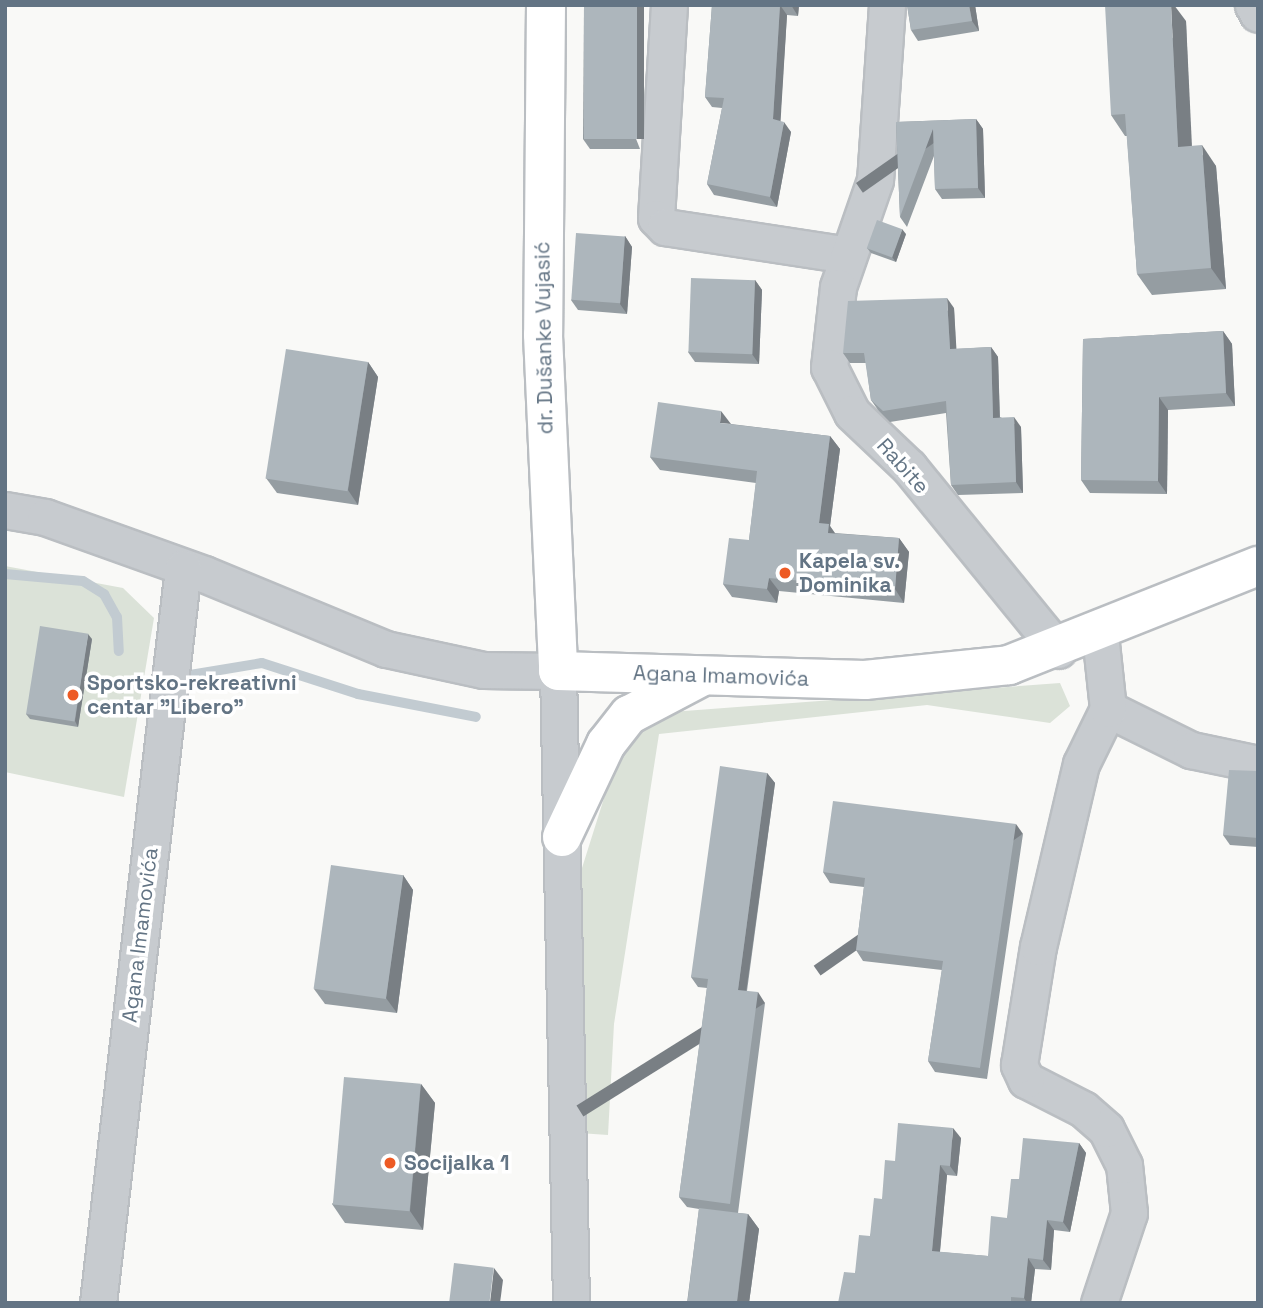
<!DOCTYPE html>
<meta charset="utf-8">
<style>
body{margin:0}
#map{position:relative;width:1263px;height:1308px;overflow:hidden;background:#f9f9f7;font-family:"Space Grotesk",sans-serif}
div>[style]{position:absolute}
.green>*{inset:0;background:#dbe2d8}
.stream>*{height:10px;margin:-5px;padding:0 5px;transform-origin:5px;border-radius:5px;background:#c2cbd1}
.roads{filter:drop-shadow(2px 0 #babec2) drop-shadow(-2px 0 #babec2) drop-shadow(0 2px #babec2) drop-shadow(0 -2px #babec2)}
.minor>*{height:35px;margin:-17.5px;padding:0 17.5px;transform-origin:17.5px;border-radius:17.5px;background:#c7cbcf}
.major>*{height:38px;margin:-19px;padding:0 19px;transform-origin:19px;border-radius:19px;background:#fff}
.wall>*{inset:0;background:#959da2}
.shaded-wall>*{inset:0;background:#797f84;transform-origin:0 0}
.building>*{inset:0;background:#adb6bc;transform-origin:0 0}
.dots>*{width:19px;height:19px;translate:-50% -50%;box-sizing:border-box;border:4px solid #fff;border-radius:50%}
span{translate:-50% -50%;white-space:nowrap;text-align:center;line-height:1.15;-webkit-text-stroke:7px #fff;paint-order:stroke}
.street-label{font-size:21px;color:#637484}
.poi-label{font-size:21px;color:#637484;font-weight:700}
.left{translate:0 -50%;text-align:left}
.frame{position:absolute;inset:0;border:7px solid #637484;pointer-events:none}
</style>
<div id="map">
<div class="green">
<div style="clip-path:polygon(5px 566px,123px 588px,154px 618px,124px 797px,5px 772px)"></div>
<div style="clip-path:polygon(1060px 683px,1070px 706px,1050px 723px,927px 705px,659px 734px,614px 1024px,608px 1135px,579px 1133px,582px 868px,617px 757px,643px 727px,671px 712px)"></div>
</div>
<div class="stream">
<div style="left:5px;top:574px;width:78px;rotate:5.1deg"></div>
<div style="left:83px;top:581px;width:25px;rotate:32deg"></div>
<div style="left:104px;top:594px;width:26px;rotate:61deg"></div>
<div style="left:117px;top:617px;width:34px;rotate:87deg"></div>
<div style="left:178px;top:677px;width:85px;rotate:-9.5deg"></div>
<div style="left:262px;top:663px;width:101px;rotate:17.9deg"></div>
<div style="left:358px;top:694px;width:120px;rotate:11deg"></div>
</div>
<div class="roads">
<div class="minor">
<div style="left:669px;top:5px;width:213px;rotate:93.5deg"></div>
<div style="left:656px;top:218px;width:13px;rotate:45deg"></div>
<div style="left:665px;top:227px;width:185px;rotate:8.7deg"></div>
<div style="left:887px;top:5px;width:175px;rotate:93.9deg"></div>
<div style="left:875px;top:180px;width:113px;rotate:109.1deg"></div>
<div style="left:838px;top:287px;width:81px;rotate:96.4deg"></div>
<div style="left:829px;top:367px;width:51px;rotate:63.4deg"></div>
<div style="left:852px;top:413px;width:79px;rotate:43.5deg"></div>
<div style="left:909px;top:467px;width:236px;rotate:50.8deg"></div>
<div style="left:1253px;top:5px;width:10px;rotate:61deg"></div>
<div style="left:5px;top:510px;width:41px;rotate:9.9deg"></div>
<div style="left:45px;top:517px;width:169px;rotate:19.7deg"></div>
<div style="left:204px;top:574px;width:197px;rotate:22.4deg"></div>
<div style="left:386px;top:649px;width:99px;rotate:12.2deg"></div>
<div style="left:483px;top:670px;width:75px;rotate:0.8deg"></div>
<div style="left:558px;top:671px;width:632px;rotate:88.82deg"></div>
<div style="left:1108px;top:709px;width:93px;rotate:26.3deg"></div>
<div style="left:1191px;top:750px;width:68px;rotate:11.8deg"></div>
<div style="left:98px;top:1303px;width:740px;rotate:-83.4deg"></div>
<div style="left:1099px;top:1303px;width:95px;rotate:-71.6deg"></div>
<div style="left:1129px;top:1213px;width:48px;rotate:-95.9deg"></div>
<div style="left:1124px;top:1165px;width:40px;rotate:-116.6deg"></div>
<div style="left:1106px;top:1129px;width:30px;rotate:-139deg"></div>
<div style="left:1083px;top:1109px;width:64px;rotate:-153deg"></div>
<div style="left:1026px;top:1080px;width:17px;rotate:-115deg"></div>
<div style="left:1019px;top:1065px;width:120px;rotate:-80.9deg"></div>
<div style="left:1038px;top:947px;width:188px;rotate:-76.8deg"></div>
<div style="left:1081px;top:764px;width:61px;rotate:-63.9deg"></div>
<div style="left:1108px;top:709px;width:75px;rotate:-96.1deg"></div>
</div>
<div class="major">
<div style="left:546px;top:5px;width:330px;rotate:90.5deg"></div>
<div style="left:543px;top:335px;width:336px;rotate:87.4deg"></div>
<div style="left:558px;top:671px;width:307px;rotate:1.7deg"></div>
<div style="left:865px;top:680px;width:145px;rotate:-5.9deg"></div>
<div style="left:1009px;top:665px;width:268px;rotate:-21.7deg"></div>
<div style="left:562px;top:837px;width:103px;rotate:-64.7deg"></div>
<div style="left:606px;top:744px;width:37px;rotate:-52deg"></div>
<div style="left:629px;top:715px;width:81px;rotate:-27.8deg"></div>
</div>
</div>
<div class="wall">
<div style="clip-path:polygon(584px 5px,640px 149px,590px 149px,583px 139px)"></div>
<div style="clip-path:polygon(712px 5px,799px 5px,798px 16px,787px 15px,780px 121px,791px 132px,777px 207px,714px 195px,707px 184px,722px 108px,712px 107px,705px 97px)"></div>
<div style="clip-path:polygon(907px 5px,975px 5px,979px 31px,918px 41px,911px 30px)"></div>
<div style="clip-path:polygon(1186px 21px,1191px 146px,1216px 166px,1226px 289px,1152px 295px,1137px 274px,1127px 136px,1125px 136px,1111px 115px)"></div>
<div style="clip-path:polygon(976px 119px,983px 129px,985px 198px,942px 199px,935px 189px,934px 156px,907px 227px,900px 217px,896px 122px)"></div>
<div style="clip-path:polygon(906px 234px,896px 262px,871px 253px,867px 248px)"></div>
<div style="clip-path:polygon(625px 236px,632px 247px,627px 314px,578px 310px,571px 300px)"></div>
<div style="clip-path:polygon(755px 280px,762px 290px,759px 364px,695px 362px,688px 352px)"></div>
<div style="clip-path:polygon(954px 308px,956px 349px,991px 347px,998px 357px,1000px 417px,1021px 427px,1023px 493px,958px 495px,951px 485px,946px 413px,890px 422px,878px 410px,871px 400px,866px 363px,850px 363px,843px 353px)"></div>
<div style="clip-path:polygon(1223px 331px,1232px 344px,1235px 406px,1168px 410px,1167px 494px,1090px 493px,1081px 480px,1083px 339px)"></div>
<div style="clip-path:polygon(368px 362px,378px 377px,358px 505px,277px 493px,266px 478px)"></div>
<div style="clip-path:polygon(731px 424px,830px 436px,840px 449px,830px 526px,835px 533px,899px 538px,909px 552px,904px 603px,779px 591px,777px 603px,732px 597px,723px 584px,749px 540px,756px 483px,660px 470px,650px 457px)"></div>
<div style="clip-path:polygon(92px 639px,78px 727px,30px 719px,26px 714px)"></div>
<div style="clip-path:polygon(1258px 771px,1258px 847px,1230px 845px,1223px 835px)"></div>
<div style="clip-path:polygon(767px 773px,775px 783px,747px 991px,765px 1003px,738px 1213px,748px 1214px,759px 1229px,749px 1303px,687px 1303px,699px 1209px,687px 1207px,679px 1197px,707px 988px,698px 987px,691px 977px)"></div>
<div style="clip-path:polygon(1023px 834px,987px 1079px,935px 1072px,928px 1061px,942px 970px,863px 961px,856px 950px,864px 887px,830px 883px,823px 872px)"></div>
<div style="clip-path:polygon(403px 875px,413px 890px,397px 1013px,325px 1004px,314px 989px)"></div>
<div style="clip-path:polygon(421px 1084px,435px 1103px,423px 1230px,345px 1223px,332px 1204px)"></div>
<div style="clip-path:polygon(961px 1138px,957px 1176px,947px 1175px,940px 1252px,988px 1256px,1007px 1218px,1019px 1179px,1079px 1143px,1086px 1153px,1070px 1232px,1054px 1230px,1051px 1270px,1035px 1269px,1031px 1303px,838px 1303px,855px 1273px,870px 1236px,895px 1161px)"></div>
</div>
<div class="shaded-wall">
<div style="left:637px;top:5px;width:7px;height:134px"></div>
<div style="clip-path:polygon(780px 5px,787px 15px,780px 130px,773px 119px)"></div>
<div style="clip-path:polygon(791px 5px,799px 5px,798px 16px)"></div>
<div style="clip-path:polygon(969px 5px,975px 5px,979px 31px,972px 21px)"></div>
<div style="clip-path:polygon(1171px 5px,1174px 5px,1186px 21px,1193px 168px,1178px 147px)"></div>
<div style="clip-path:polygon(976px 119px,983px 129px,985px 198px,978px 188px)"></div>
<div style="clip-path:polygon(784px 122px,791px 132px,777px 207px,770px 197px)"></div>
<div style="left:933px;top:129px;width:12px;height:94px;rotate:55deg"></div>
<div style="clip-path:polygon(1202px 145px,1216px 166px,1226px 289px,1211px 268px)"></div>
<div style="clip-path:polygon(902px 229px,906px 234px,896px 262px,892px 257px)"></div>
<div style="clip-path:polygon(625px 236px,632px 247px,627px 314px,620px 304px)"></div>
<div style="clip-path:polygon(755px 280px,762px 290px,759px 364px,752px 354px)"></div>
<div style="clip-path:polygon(947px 298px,954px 308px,957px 359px,950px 349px)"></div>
<div style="clip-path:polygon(1223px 331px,1232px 344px,1235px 406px,1226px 393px)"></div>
<div style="clip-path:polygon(991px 347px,998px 357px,1000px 428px,993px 418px)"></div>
<div style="clip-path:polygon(368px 362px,378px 377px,358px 505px,348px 490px)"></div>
<div style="clip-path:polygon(1159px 397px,1168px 410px,1167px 494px,1158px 481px)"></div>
<div style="clip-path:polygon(721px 411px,731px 424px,720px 423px)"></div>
<div style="clip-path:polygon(1014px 417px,1021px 427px,1023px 493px,1016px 482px)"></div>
<div style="clip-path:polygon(830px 436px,840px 449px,830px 526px,838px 538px,837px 546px,819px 523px)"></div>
<div style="clip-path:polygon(899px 538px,909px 552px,904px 603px,895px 589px)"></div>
<div style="clip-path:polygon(769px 578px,779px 591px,777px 603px,767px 589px)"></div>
<div style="clip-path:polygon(88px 634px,92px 639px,78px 727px,75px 721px)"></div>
<div style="clip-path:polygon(767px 773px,775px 783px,745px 1000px,738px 990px)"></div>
<div style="left:1016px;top:824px;width:12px;height:247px;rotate:55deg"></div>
<div style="clip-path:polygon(403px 875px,413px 890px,397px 1013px,386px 998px)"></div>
<div style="left:758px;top:992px;width:13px;height:214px;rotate:58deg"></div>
<div style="clip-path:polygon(421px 1084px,435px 1103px,423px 1230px,410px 1211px)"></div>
<div style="clip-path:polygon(953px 1128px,961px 1138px,957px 1176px,950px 1166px)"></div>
<div style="clip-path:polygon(1079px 1143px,1086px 1153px,1070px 1232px,1063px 1222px)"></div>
<div style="clip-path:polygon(940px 1165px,947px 1175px,939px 1261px,932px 1251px)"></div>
<div style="clip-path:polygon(748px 1214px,759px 1229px,749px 1303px,737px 1303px)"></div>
<div style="clip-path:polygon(1047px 1220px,1054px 1230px,1051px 1270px,1043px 1260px)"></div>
<div style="clip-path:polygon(1028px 1258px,1035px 1269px,1031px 1303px,1027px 1303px,1024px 1298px)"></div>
<div style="clip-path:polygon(494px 1268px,503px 1280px,500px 1303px,490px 1303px)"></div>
</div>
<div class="building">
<div style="left:584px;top:5px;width:53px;height:134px"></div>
<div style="clip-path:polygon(712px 5px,780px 5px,773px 119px,784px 122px,770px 197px,707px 184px,724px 98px,705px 97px)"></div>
<div style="clip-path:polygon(907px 5px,969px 5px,972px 21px,911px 30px)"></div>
<div style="clip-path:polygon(1105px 5px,1171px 5px,1178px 147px,1202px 145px,1211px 268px,1137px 274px,1125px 114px,1111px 115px)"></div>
<div style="clip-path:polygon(976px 119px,978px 188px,935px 189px,933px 129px,900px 217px,896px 122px)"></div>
<div style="left:877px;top:220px;width:27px;height:30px;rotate:20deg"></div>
<div style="left:576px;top:233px;width:49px;height:67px;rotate:4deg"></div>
<div style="left:691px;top:278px;width:64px;height:74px;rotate:2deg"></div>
<div style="clip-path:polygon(947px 298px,950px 349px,991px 347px,993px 418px,1014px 417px,1016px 482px,951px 485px,946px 401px,883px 411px,871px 400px,864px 353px,843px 353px,848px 301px)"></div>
<div style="clip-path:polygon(1223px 331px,1226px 393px,1159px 397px,1158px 481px,1081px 480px,1083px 339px)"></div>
<div style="left:286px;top:349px;width:83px;height:131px;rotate:9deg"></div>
<div style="clip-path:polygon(658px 402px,721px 411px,720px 423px,830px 436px,819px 523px,829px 524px,828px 533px,899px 538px,895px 589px,769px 578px,767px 589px,723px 584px,729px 538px,749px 540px,757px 471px,650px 457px)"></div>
<div style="left:40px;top:626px;width:49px;height:89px;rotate:9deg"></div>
<div style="clip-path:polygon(720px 766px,767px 773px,738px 990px,758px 992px,730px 1204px,679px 1197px,708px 979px,691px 977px)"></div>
<div style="clip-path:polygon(1229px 770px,1258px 771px,1258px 838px,1223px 835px)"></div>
<div style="clip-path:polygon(833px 801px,1016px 824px,980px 1068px,928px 1061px,943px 961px,856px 950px,865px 878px,823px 872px)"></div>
<div style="left:331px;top:865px;width:73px;height:125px;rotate:8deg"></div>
<div style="left:344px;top:1077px;width:77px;height:128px;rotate:5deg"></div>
<div style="clip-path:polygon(898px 1123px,953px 1128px,950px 1166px,940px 1165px,932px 1251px,988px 1256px,991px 1216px,1007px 1218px,1011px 1179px,1019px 1179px,1023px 1138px,1079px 1143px,1063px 1222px,1047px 1220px,1043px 1260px,1028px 1258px,1024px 1298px,1011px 1297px,1011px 1303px,838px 1303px,844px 1272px,855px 1273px,859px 1235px,870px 1236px,874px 1198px,882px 1199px,885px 1160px,895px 1161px)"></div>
<div style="left:699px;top:1208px;width:49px;height:96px;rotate:7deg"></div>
<div style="left:454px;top:1263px;width:40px;height:40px;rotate:7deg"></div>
</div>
<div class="dots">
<div style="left:785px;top:573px;background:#ed5a24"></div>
<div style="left:73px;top:695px;background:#ed5a24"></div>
<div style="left:390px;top:1163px;background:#ed5a24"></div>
</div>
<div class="street-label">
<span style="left:544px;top:338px;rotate:-91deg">dr. Dušanke Vujasić</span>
<span style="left:903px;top:466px;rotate:48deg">Rabite</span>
<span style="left:721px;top:676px;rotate:2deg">Agana Imamovića</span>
<span style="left:140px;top:935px;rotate:-83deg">Agana Imamovića</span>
</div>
<div class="poi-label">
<span class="left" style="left:799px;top:573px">Kapela sv.<br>Dominika</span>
<span class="left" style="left:87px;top:695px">Sportsko-rekreativni<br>centar "Libero"</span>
<span class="left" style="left:404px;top:1163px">Socijalka 1</span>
</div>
<div class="frame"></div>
</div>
